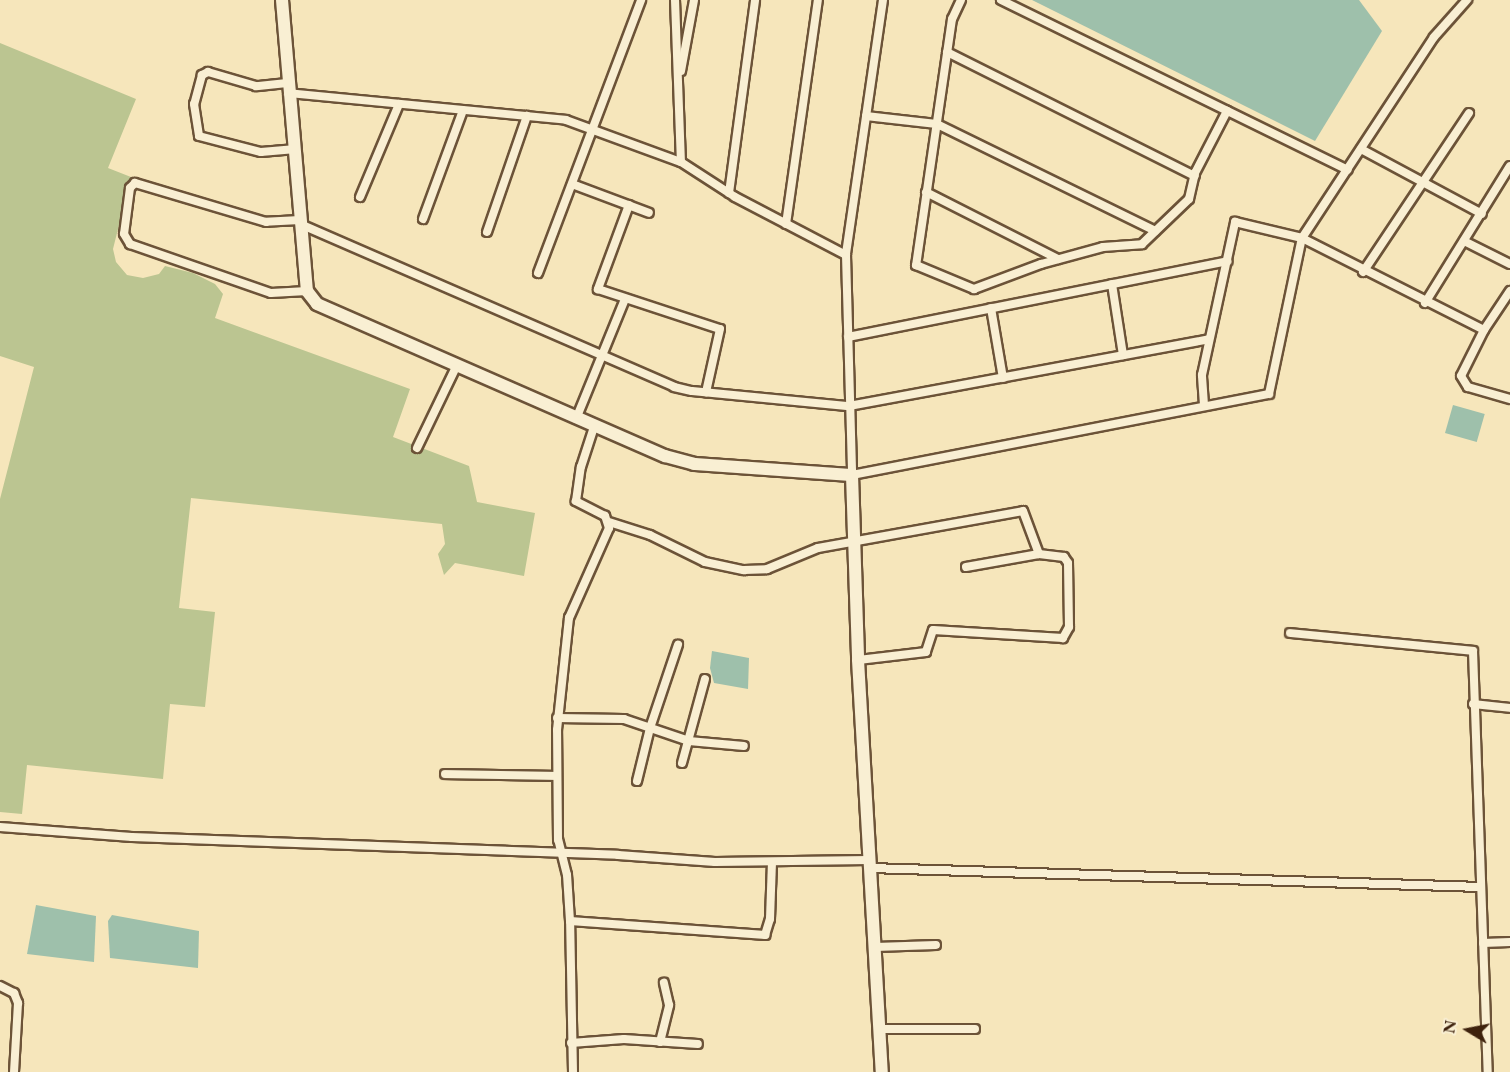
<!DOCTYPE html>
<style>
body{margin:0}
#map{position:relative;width:1510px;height:1072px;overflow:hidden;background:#f6e6bb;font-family:"EB Garamond",serif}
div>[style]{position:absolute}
.green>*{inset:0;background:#bbc591}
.water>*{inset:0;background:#9ec0ab;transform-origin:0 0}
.roads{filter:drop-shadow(2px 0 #6c5338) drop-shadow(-2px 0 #6c5338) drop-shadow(0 2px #6c5338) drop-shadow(0 -2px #6c5338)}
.street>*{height:8px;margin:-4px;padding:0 4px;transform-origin:4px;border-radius:4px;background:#f9efd3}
.secondary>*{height:12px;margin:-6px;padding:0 6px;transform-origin:6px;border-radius:6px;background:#f9efd3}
span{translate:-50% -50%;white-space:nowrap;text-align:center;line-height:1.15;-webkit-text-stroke:6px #f9efd3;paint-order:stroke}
.north{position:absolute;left:1438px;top:1000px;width:60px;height:60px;-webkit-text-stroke:4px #f9efd3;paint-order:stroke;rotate:280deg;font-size:16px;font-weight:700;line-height:24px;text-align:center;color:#3e220d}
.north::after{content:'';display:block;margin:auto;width:21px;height:27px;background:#3e220d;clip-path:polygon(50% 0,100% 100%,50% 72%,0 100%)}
</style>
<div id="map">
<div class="green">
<div style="clip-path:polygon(0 43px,136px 99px,108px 168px,131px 177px,113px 249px,116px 262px,127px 275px,143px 278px,159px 274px,165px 266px,193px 273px,215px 284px,223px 294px,215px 318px,410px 389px,393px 437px,469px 466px,477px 502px,535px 513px,524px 576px,455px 563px,444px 575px,438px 554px,445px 544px,442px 524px,191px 498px,179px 608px,215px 612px,205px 707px,170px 704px,163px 779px,27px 765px,22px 814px,0 812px,0 499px,34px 367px,0 356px)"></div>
</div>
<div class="water">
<div style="clip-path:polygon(1032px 0,1359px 0,1382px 31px,1315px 141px)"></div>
<div style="left:1453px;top:405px;width:33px;height:29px;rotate:16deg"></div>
<div style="clip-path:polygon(712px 651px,749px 658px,748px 689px,714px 683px,710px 668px)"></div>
<div style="clip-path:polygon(36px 905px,96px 916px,94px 962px,27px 954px)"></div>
<div style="clip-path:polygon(112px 915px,199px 931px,198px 968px,110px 958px,108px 921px)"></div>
</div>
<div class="roads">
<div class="street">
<div style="left:675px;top:0;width:162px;rotate:87.9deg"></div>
<div style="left:883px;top:0;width:258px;rotate:98.3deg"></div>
<div style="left:846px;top:255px;width:220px;rotate:88.4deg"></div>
<div style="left:852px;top:475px;width:425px;rotate:-11deg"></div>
<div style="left:1269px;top:394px;width:159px;rotate:-78.1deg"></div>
<div style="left:1302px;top:238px;width:240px;rotate:-56.7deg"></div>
<div style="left:1434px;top:37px;width:50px;rotate:-48.3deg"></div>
<div style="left:961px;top:0;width:21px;rotate:115deg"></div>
<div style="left:952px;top:19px;width:249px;rotate:98.3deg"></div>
<div style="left:916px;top:265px;width:63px;rotate:22.5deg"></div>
<div style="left:974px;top:289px;width:72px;rotate:-20.5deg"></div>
<div style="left:1041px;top:264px;width:64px;rotate:-15.3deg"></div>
<div style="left:1103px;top:247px;width:39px;rotate:-4deg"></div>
<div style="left:1142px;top:244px;width:65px;rotate:-43.8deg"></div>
<div style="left:1189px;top:199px;width:27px;rotate:-77deg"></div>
<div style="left:1195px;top:173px;width:70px;rotate:-62.7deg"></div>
<div style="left:1001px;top:0;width:386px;rotate:26.1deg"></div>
<div style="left:947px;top:52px;width:277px;rotate:26.6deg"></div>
<div style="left:681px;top:71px;width:72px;rotate:-79.6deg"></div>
<div style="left:287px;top:83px;width:31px;rotate:174deg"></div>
<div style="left:256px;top:86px;width:50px;rotate:-163.7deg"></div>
<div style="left:208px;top:72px;width:7px;rotate:153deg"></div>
<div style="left:202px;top:75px;width:30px;rotate:105deg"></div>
<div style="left:194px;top:104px;width:32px;rotate:81deg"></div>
<div style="left:199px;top:136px;width:64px;rotate:14.5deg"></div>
<div style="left:261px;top:152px;width:32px;rotate:-5deg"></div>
<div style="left:288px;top:93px;width:279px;rotate:5.5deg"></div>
<div style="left:566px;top:120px;width:122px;rotate:20.1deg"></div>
<div style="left:681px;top:162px;width:64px;rotate:32.9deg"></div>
<div style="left:735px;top:197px;width:125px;rotate:27.6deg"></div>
<div style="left:866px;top:116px;width:71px;rotate:6.4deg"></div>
<div style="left:937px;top:124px;width:243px;rotate:26.1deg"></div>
<div style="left:1361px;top:149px;width:137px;rotate:28.2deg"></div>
<div style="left:572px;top:184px;width:82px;rotate:20.6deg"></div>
<div style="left:926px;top:192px;width:148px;rotate:26.9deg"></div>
<div style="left:729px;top:193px;width:195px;rotate:-82.3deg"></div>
<div style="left:360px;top:197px;width:101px;rotate:-67.2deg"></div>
<div style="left:629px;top:205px;width:90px;rotate:110.3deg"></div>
<div style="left:598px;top:289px;width:128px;rotate:18.2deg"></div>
<div style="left:720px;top:329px;width:65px;rotate:102.5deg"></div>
<div style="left:423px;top:219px;width:116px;rotate:-69.8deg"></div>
<div style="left:300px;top:220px;width:34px;rotate:177deg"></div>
<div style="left:266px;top:222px;width:137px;rotate:-163.4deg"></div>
<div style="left:135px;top:183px;width:7px;rotate:135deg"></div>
<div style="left:130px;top:188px;width:46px;rotate:97.4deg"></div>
<div style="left:124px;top:234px;width:12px;rotate:59deg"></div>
<div style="left:130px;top:244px;width:149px;rotate:19.2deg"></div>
<div style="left:271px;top:293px;width:36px;rotate:-3deg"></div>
<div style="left:300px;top:224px;width:408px;rotate:23.5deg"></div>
<div style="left:674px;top:387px;width:18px;rotate:13deg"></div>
<div style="left:692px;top:391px;width:158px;rotate:5.5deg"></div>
<div style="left:849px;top:406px;width:366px;rotate:-10.5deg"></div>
<div style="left:786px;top:224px;width:226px;rotate:-81.9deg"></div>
<div style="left:487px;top:232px;width:123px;rotate:-71deg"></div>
<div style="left:1464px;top:241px;width:51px;rotate:26.6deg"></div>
<div style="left:1363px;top:272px;width:191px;rotate:-56.3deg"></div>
<div style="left:538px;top:273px;width:292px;rotate:-69.3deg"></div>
<div style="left:1112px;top:284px;width:72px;rotate:81.2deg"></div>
<div style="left:1510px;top:291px;width:47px;rotate:123.7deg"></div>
<div style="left:1484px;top:330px;width:51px;rotate:116.6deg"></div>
<div style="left:1461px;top:376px;width:13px;rotate:58deg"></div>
<div style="left:1468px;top:387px;width:44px;rotate:15.9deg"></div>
<div style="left:1425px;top:303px;width:161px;rotate:-58.2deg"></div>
<div style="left:991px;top:308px;width:71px;rotate:80.3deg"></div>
<div style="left:848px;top:337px;width:387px;rotate:-11.3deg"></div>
<div style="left:1204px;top:405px;width:30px;rotate:-94deg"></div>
<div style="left:1202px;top:375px;width:157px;rotate:-77.8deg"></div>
<div style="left:1235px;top:222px;width:69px;rotate:13.4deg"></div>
<div style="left:1302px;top:238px;width:204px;rotate:26.8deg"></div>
<div style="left:576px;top:419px;width:130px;rotate:-67.8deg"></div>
<div style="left:417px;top:448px;width:90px;rotate:-64.3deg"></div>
<div style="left:609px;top:522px;width:43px;rotate:17.6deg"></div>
<div style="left:650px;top:535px;width:61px;rotate:26.1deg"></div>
<div style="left:705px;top:562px;width:40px;rotate:12deg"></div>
<div style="left:744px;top:570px;width:23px;rotate:-2deg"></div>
<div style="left:767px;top:569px;width:55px;rotate:-22.4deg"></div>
<div style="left:818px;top:548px;width:208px;rotate:-10.2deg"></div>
<div style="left:1023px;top:511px;width:46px;rotate:69.6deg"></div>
<div style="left:1039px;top:554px;width:25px;rotate:7deg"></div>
<div style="left:1064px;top:557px;width:7px;rotate:56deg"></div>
<div style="left:1068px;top:563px;width:64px;rotate:89.1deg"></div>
<div style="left:1069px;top:627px;width:13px;rotate:119deg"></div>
<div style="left:1063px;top:638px;width:130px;rotate:-176.5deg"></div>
<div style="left:933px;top:630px;width:23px;rotate:108deg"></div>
<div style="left:926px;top:652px;width:68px;rotate:173.3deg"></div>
<div style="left:966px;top:567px;width:74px;rotate:-10.1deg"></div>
<div style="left:1290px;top:633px;width:184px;rotate:5.6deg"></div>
<div style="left:1473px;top:651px;width:421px;rotate:88deg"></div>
<div style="left:1473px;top:704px;width:37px;rotate:6deg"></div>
<div style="left:557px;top:718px;width:67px;rotate:0.9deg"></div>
<div style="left:624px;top:719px;width:69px;rotate:18.7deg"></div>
<div style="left:689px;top:741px;width:55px;rotate:5.2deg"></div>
<div style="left:682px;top:763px;width:87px;rotate:-74.7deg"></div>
<div style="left:445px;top:774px;width:111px;rotate:1deg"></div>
<div style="left:637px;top:781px;width:55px;rotate:-76.2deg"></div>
<div style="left:650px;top:728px;width:88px;rotate:-71.4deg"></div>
<div style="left:0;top:827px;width:132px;rotate:4.3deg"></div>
<div style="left:132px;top:837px;width:486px;rotate:2.1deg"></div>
<div style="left:618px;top:855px;width:97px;rotate:4.1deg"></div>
<div style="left:715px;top:862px;width:154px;rotate:-0.7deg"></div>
<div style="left:870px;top:868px;width:610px;rotate:1.78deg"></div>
<div style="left:570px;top:921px;width:196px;rotate:4.1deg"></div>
<div style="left:765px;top:935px;width:17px;rotate:-73deg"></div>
<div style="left:770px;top:919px;width:57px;rotate:-88deg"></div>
<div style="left:1483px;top:943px;width:27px;rotate:-2deg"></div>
<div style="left:875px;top:947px;width:61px;rotate:-1.9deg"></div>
<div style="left:0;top:986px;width:16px;rotate:27deg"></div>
<div style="left:14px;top:993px;width:11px;rotate:68deg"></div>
<div style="left:18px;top:1003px;width:69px;rotate:93.3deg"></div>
<div style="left:880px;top:1029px;width:95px"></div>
<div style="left:660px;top:1042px;width:38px;rotate:-76deg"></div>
<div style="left:669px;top:1005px;width:23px;rotate:-103deg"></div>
<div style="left:571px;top:1043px;width:53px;rotate:-4.3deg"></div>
<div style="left:624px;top:1039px;width:74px;rotate:3.9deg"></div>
<div style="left:573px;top:1072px;width:151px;rotate:-91.1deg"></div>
<div style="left:570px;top:921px;width:46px;rotate:-93.7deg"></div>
<div style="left:567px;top:875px;width:36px;rotate:-104deg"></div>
<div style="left:558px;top:840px;width:110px;rotate:-90.5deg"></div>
<div style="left:557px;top:730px;width:113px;rotate:-83.9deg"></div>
<div style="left:569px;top:618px;width:98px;rotate:-66deg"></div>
<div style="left:609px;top:528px;width:13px;rotate:-108deg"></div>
<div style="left:605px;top:516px;width:33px;rotate:-153deg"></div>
<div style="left:576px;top:501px;width:34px;rotate:-82deg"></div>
<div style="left:581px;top:467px;width:42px;rotate:-72deg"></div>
</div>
<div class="secondary">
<div style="left:282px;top:0;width:292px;rotate:85.1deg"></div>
<div style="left:307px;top:291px;width:16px;rotate:52deg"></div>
<div style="left:317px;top:304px;width:380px;rotate:23.6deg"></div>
<div style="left:665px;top:456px;width:30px;rotate:15deg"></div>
<div style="left:694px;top:464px;width:158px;rotate:4deg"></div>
<div style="left:852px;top:475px;width:185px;rotate:88.1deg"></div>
<div style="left:858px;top:660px;width:413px;rotate:86.7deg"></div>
</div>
</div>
<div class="north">N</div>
</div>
